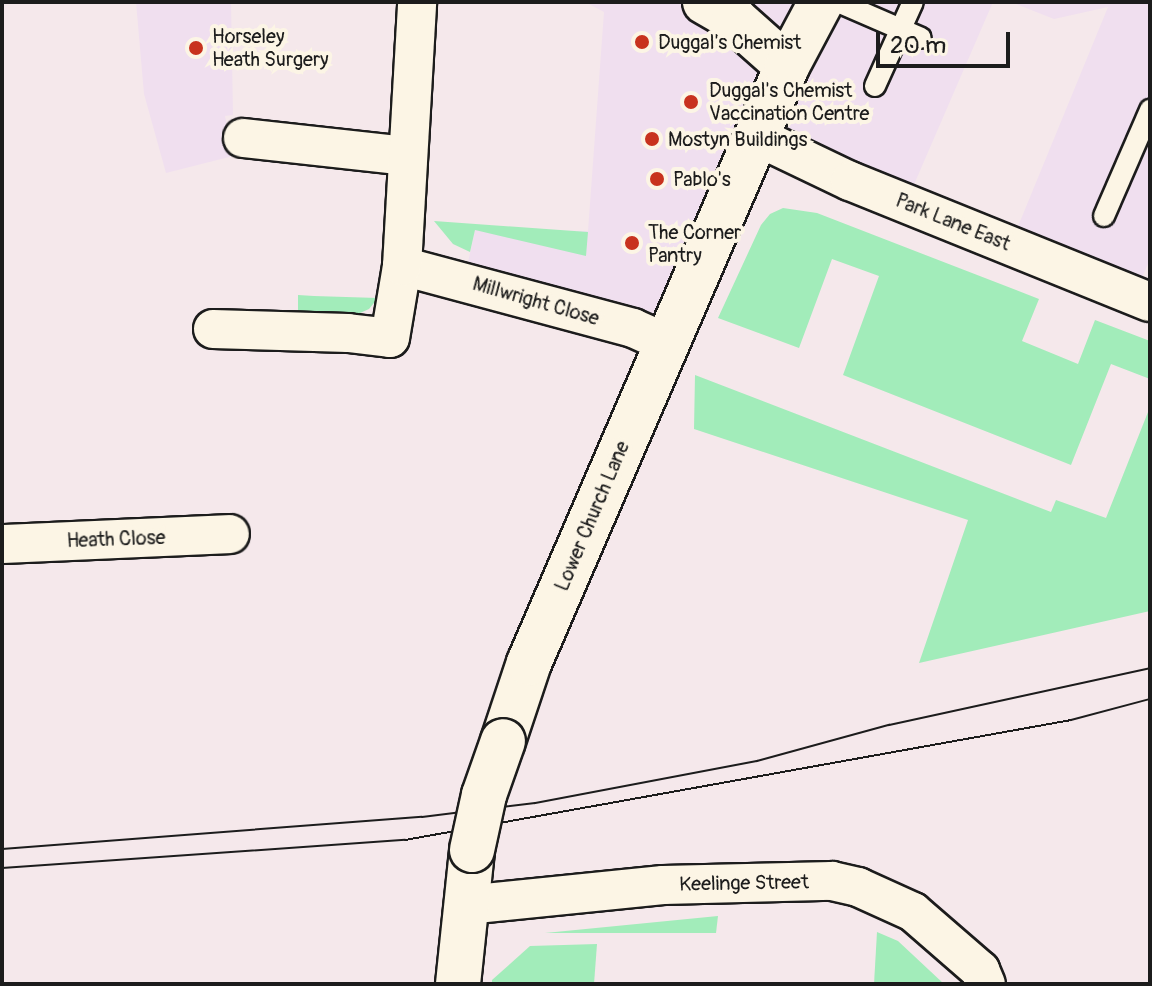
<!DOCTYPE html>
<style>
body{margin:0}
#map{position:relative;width:1152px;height:986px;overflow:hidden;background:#f5e8eb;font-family:Pangolin,sans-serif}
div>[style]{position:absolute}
.built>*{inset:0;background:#f0dfef}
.green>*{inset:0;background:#a2ecba}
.roads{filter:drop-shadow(2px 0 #1c1c1c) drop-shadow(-2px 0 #1c1c1c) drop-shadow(0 2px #1c1c1c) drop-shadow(0 -2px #1c1c1c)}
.service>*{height:20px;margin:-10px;padding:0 10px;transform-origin:10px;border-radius:10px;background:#fcf5e5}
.minor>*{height:38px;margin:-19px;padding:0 19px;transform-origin:19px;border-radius:19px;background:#fcf5e5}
.secondary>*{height:44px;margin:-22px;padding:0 22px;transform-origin:22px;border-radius:22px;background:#fcf5e5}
.tram>*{height:2px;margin:-1px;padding:0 1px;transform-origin:1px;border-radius:1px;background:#1c1c1c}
.bridges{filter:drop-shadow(2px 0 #1c1c1c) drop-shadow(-2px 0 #1c1c1c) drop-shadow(0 2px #1c1c1c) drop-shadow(0 -2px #1c1c1c)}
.secondary-bridge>*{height:44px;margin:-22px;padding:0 22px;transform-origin:22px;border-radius:22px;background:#fcf5e5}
.dots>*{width:22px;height:22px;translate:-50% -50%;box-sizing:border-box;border:4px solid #fcf5e5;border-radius:50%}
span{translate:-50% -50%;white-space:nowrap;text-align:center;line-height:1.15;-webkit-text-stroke:8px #fcf5e5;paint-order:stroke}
.poi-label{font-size:20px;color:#1c1c1c}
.left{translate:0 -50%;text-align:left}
.street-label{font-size:20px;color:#1c1c1c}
.frame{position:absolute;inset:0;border:4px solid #1c1c1c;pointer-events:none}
.scale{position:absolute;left:876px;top:32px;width:134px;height:36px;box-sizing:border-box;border:4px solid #1c1c1c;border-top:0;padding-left:10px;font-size:24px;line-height:28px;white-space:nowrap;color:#1c1c1c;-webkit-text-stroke:6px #fcf5e5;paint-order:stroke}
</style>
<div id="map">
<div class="built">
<div style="clip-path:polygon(136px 2px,231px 2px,233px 115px,225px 116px,233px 156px,166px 173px,144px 94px)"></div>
<div style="clip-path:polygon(585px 2px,993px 2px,906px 203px,759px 138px,667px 343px,464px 281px,475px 230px,588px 231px,604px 12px)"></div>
<div style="clip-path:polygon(1011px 2px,1150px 2px,1150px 259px,1134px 296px,1010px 246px,1108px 7px,1054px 19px)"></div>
</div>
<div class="green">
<div style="clip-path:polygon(783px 208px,817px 213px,1039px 299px,1022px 341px,1078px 364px,1095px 320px,1150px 341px,1150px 379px,1111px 364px,1071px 465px,843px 375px,879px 276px,832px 259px,799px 348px,718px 318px,761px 225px,770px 214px)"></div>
<div style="clip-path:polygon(434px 221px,588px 232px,586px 256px,475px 230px,470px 252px,453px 244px)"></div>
<div style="clip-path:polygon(298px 295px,314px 296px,378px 298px,369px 309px,351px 317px,298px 316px)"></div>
<div style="clip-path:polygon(695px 375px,1051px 512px,1056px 500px,1106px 518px,1150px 407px,1150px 611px,919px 663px,968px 520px,694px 429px)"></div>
<div style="clip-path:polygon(718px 916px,716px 933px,545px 933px)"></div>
<div style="clip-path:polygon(877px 932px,898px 941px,944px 984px,874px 984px)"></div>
<div style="clip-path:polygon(597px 944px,594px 984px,492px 984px,492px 980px,530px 946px)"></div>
</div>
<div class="roads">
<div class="service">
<div style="left:838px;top:2px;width:90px;rotate:23.4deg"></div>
<div style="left:875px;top:86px;width:92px;rotate:-65.7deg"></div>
<div style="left:1104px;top:216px;width:116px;rotate:-66.5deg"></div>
</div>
<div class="minor">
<div style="left:758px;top:137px;width:102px;rotate:25.6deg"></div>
<div style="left:850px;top:181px;width:323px;rotate:22deg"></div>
<div style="left:243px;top:138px;width:165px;rotate:6.3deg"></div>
<div style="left:402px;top:266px;width:239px;rotate:15deg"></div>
<div style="left:633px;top:328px;width:37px;rotate:24deg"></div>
<div style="left:213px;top:329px;width:135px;rotate:1.7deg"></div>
<div style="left:348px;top:333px;width:42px;rotate:6.8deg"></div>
<div style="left:390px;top:338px;width:73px;rotate:-80.5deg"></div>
<div style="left:402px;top:266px;width:264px;rotate:-86.7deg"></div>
<div style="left:2px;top:544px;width:228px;rotate:-2.5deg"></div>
<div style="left:466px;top:905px;width:198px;rotate:-5.8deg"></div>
<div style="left:663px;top:885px;width:169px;rotate:-1.4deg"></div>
<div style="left:832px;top:881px;width:27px;rotate:13deg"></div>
<div style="left:858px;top:887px;width:60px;rotate:24.4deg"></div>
<div style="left:913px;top:912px;width:89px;rotate:40.9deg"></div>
<div style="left:980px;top:970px;width:15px;rotate:67deg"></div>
</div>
<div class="secondary">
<div style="left:705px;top:2px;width:34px;rotate:30deg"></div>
<div style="left:734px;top:19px;width:71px;rotate:41.6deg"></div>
<div style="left:503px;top:741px;width:82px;rotate:-71.6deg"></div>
<div style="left:529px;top:663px;width:650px;rotate:-66.63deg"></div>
<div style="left:787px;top:66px;width:72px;rotate:-62deg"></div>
<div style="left:458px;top:984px;width:135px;rotate:-84deg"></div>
</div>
</div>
<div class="tram">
<div style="left:2px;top:849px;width:421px;rotate:-4.4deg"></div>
<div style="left:422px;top:817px;width:114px;rotate:-7.1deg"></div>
<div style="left:535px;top:803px;width:226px;rotate:-10.7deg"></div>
<div style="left:757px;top:761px;width:137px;rotate:-15.3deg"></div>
<div style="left:889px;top:725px;width:267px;rotate:-12.3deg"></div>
<div style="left:2px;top:868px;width:404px;rotate:-4deg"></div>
<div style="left:405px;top:840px;width:677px;rotate:-10.21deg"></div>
<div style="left:1071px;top:720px;width:82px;rotate:-14.9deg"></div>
</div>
<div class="bridges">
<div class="secondary-bridge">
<div style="left:472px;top:850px;width:56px;rotate:-77.7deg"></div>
<div style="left:484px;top:795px;width:57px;rotate:-70.6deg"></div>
</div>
</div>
<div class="dots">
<div style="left:642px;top:42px;background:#c8321e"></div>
<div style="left:196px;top:48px;background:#c8321e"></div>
<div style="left:691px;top:102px;background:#c8321e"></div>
<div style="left:652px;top:139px;background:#c8321e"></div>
<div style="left:657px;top:179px;background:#c8321e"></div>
<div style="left:632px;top:243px;background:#c8321e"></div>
</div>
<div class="poi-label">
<span class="left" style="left:212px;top:48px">Horseley<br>Heath Surgery</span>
<span class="left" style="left:658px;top:42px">Duggal's Chemist</span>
<span class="left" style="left:709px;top:102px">Duggal's Chemist<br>Vaccination Centre</span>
<span class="left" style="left:668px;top:139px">Mostyn Buildings</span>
<span class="left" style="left:673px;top:179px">Pablo's</span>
<span class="left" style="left:648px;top:244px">The Corner<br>Pantry</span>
</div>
<div class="street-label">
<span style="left:953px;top:222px;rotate:22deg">Park Lane East</span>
<span style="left:536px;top:301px;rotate:16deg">Millwright Close</span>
<span style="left:592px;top:516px;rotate:-67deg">Lower Church Lane</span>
<span style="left:116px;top:539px;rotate:-2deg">Heath Close</span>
<span style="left:744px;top:883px;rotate:-1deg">Keelinge Street</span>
</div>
<div class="frame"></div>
<div class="scale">20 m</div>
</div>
